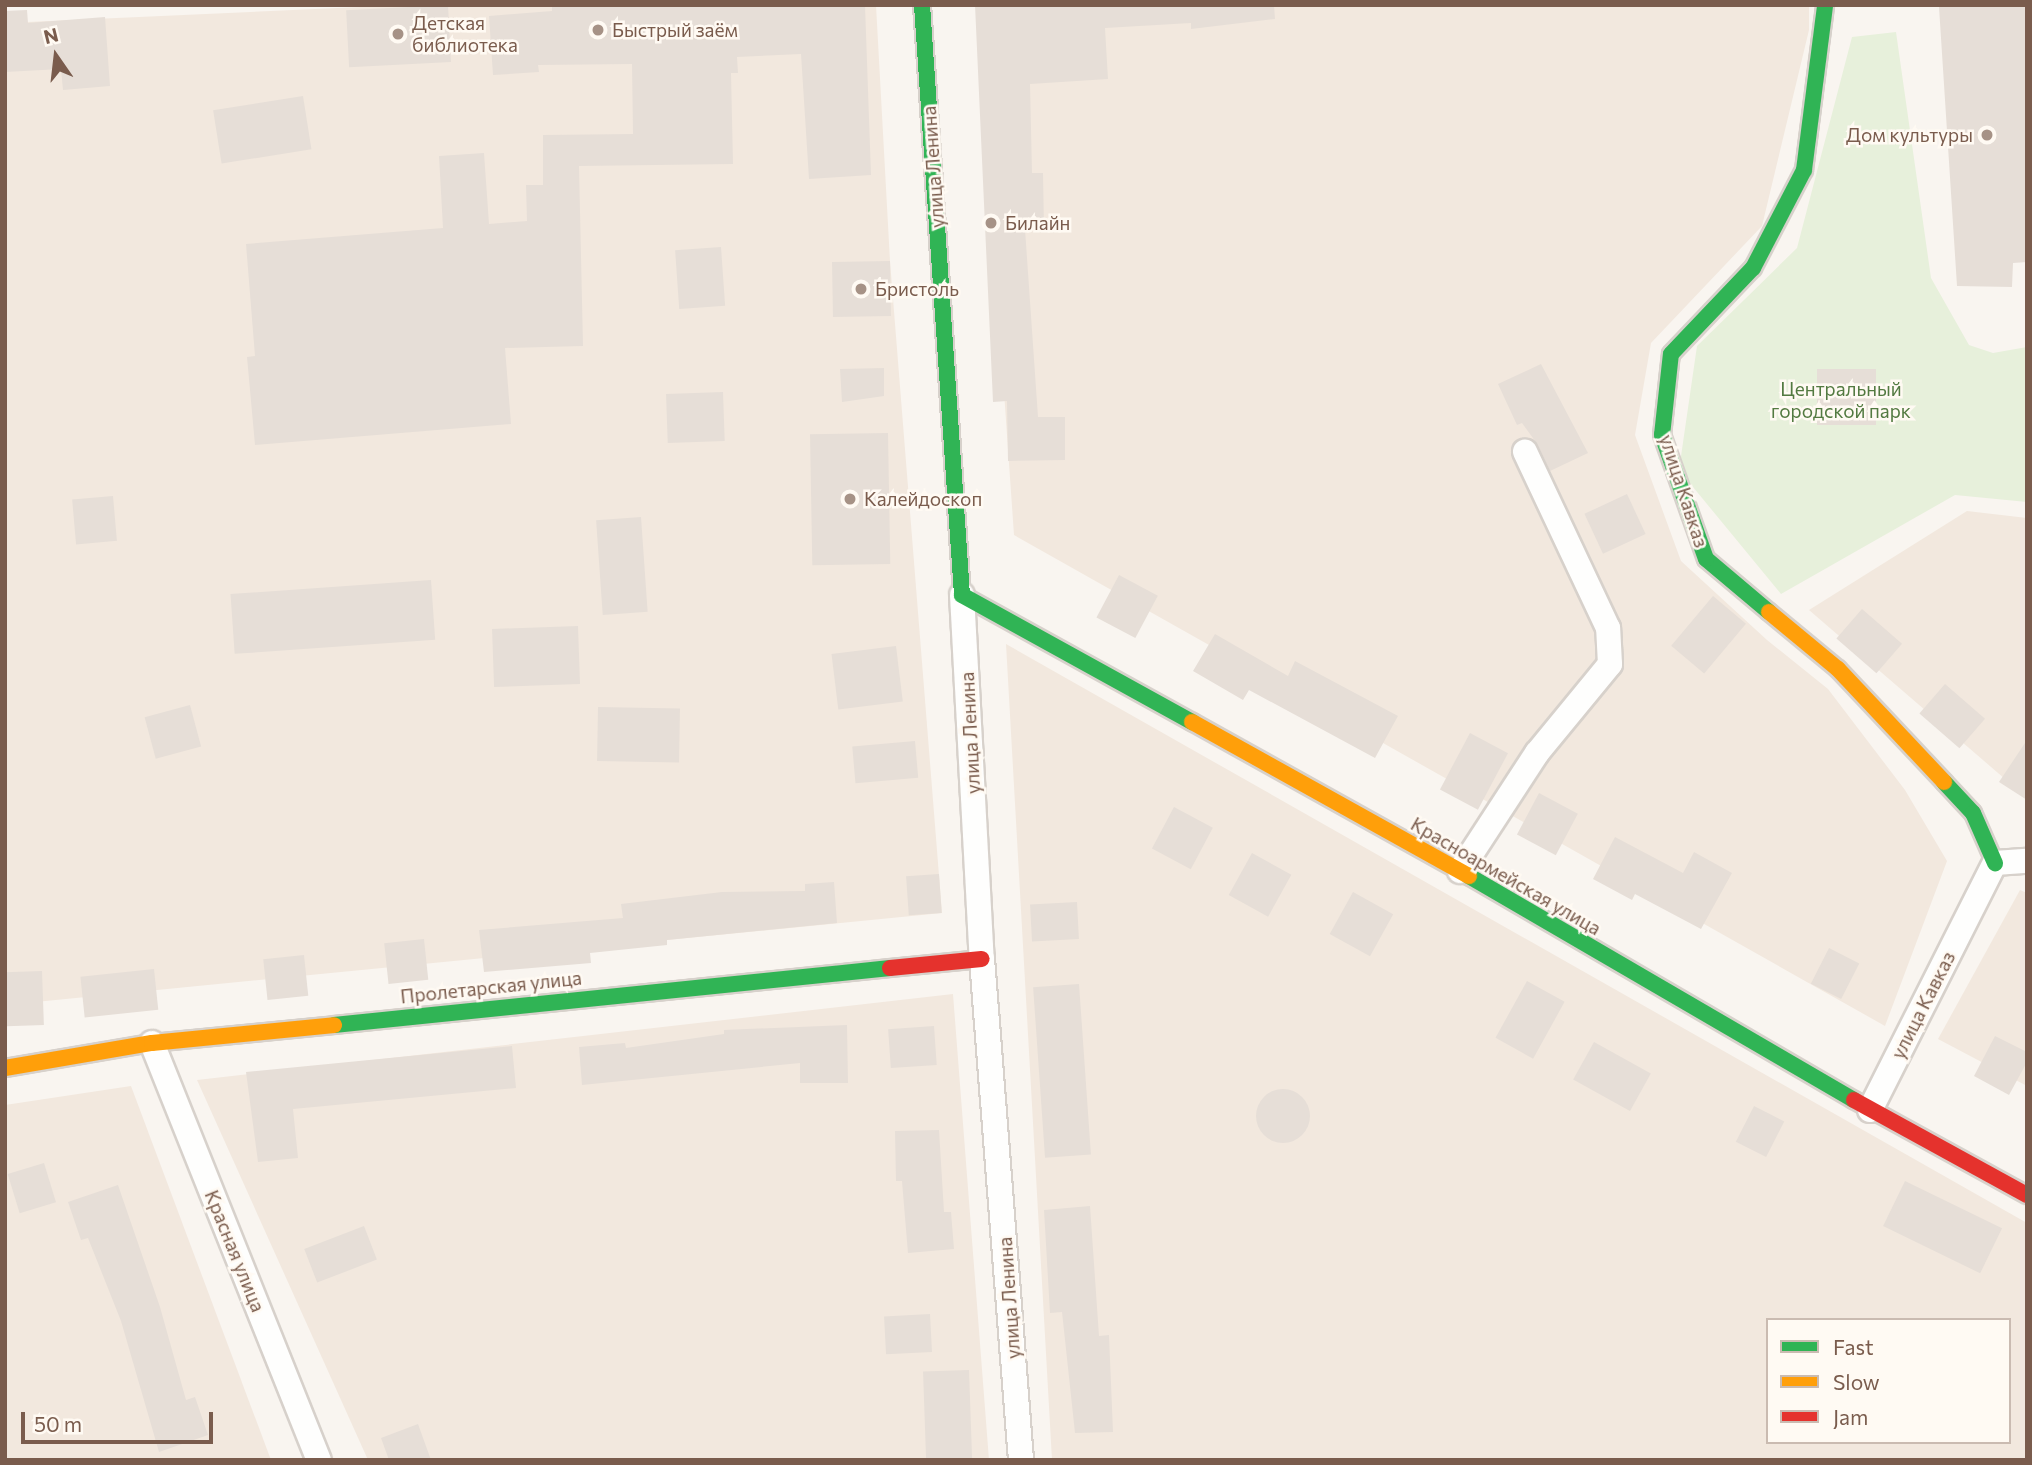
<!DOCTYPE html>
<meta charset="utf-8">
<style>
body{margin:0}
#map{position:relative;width:2032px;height:1465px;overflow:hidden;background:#f9f5f0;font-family:Commissioner,sans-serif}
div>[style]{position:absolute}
.residential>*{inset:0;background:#f2e8de}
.green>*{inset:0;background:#e7f0db}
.building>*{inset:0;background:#e6ded7;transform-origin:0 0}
.round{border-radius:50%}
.roads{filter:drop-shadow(2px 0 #d7d1cb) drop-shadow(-2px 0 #d7d1cb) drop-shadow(0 2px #d7d1cb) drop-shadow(0 -2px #d7d1cb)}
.street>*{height:24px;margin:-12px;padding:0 12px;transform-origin:12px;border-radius:12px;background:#fefefd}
.fast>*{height:16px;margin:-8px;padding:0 8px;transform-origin:8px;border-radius:8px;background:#30b455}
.slow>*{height:16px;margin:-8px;padding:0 8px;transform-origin:8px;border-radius:8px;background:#ff9f0a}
.jam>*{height:16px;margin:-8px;padding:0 8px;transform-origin:8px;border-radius:8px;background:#e5322d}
.dots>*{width:19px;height:19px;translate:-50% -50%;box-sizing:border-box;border:4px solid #fffaf3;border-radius:50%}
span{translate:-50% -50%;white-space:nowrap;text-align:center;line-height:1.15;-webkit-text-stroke:5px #fffaf3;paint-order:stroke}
.poi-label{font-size:19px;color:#7a5c4d}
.left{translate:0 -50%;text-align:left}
.right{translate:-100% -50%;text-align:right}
.street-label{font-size:19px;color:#7a5c4d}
.park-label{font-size:19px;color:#537a41}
.frame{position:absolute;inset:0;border:7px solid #7a5c4d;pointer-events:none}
.legend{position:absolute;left:1766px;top:1318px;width:245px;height:126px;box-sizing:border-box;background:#fffaf3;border:2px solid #cabbb1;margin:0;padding:9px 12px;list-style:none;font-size:21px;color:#7a5c4d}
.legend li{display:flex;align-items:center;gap:14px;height:35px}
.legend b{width:35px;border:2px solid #cabbb1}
.north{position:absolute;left:21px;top:21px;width:70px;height:70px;-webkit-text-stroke:5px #fffaf3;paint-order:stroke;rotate:346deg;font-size:19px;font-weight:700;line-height:28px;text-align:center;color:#7a5c4d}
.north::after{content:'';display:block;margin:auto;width:24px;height:32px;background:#7a5c4d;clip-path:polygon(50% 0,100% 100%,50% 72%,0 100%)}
.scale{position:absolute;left:21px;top:1412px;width:192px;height:32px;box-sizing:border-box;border:4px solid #7a5c4d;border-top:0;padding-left:9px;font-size:21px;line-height:24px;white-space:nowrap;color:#7a5c4d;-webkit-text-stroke:5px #fffaf3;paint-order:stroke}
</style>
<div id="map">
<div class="residential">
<div style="clip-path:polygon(404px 5px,876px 5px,890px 261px,942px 913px,5px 1005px,5px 23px)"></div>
<div style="clip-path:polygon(977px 5px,1809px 5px,1809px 30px,1762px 226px,1651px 343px,1635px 435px,1681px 561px,1767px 640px,1828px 689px,1905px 790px,1947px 861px,1885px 1026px,1014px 535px)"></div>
<div style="clip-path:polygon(1967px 511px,2027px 518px,2027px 798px,1809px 610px)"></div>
<div style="clip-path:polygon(evenodd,1006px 644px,2027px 1223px,2027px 1460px,1052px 1460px,1006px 644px,1768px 1320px,2009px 1320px,2009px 1442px,1768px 1442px,1768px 1320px)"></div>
<div style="clip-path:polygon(2020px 890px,2027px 893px,2027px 1086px,1938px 1039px)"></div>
<div style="clip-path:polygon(953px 994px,989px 1460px,368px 1460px,197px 1080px)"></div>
<div style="clip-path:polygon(131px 1086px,271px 1460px,5px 1460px,5px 1105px)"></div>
</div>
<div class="green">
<div style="clip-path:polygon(1896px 32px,1931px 278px,1969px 345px,1993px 353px,2027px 347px,2027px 502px,1955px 495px,1781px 594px,1679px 470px,1697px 346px,1797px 248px,1852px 37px)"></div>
</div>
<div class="building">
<div style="left:448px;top:5px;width:57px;height:102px;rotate:87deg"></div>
<div style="clip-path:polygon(552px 5px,865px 5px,871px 175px,809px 179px,801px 54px,737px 57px,738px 73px,731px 73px,733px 164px,579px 166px,583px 346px,505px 348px,511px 424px,255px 445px,247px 357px,255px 356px,246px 244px,443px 228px,439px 156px,484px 153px,489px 224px,527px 221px,526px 185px,543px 185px,543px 135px,633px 134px,632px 64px,538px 65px,539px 72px,493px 75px,489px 16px,552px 11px)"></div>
<div style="clip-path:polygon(975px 5px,1274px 5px,1275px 19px,1191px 29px,1191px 23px,1105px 28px,1108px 79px,1030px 84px,1032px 173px,1043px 173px,1044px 229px,1025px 229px,1038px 417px,1065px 417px,1065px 460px,1008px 461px,1007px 401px,993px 402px)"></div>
<div style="clip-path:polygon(2027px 5px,2027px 262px,2013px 263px,2012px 287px,1957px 286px,1939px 7px)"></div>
<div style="clip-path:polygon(27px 10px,28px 23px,105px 17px,110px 86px,63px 90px,61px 69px,5px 72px,5px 11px)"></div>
<div style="left:303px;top:96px;width:54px;height:91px;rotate:81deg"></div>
<div style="left:721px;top:247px;width:59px;height:46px;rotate:86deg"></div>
<div style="left:890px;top:261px;width:55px;height:58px;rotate:89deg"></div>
<div style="clip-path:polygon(1541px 364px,1588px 453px,1550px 471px,1538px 445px,1522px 423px,1517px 425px,1498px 384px)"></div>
<div style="clip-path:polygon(884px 368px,884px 396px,842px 402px,840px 369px)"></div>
<div style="left:1876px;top:369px;width:56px;height:59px;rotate:90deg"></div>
<div style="left:723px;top:392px;width:49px;height:57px;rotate:88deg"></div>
<div style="left:888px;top:433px;width:131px;height:78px;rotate:89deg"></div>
<div style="left:1627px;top:494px;width:44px;height:47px;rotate:65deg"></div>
<div style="left:113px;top:496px;width:45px;height:41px;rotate:85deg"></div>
<div style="left:641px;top:517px;width:95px;height:45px;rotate:86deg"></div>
<div style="left:1119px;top:575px;width:44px;height:48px;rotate:28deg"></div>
<div style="left:431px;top:580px;width:60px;height:201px;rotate:86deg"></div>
<div style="left:1713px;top:596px;width:43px;height:65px;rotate:40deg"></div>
<div style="left:1862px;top:609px;width:53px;height:39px;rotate:41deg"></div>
<div style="left:578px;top:626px;width:58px;height:86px;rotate:88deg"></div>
<div style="clip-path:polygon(1215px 634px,1288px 676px,1295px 661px,1398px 716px,1375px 758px,1249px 690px,1243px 700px,1193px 671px)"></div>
<div style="left:896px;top:646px;width:56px;height:65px;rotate:83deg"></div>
<div style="left:1945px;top:684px;width:53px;height:39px;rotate:41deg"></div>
<div style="left:190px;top:705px;width:43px;height:47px;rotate:75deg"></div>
<div style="left:598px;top:707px;width:82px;height:54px;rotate:1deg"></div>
<div style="left:1470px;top:733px;width:43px;height:64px;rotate:28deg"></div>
<div style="clip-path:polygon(2027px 740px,2027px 800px,1999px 782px)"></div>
<div style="left:915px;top:741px;width:37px;height:63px;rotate:85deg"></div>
<div style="left:1539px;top:793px;width:44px;height:47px;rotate:28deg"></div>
<div style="left:1174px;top:807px;width:44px;height:47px;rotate:28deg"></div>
<div style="clip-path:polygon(1615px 837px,1683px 873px,1694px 852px,1732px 873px,1701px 929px,1635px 894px,1632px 900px,1593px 879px)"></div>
<div style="left:1252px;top:853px;width:45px;height:48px;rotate:29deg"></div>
<div style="left:939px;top:874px;width:39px;height:33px;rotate:86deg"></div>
<div style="clip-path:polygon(834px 882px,837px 923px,667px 940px,667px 945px,590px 953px,591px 963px,484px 972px,479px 930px,623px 918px,621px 904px,722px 892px,805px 891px,805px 884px)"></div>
<div style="left:1353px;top:892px;width:46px;height:48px;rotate:29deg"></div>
<div style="left:1077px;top:902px;width:37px;height:47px;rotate:87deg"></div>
<div style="left:424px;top:939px;width:41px;height:40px;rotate:84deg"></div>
<div style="left:1829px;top:948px;width:34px;height:40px;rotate:27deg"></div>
<div style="left:304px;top:955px;width:41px;height:41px;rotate:84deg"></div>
<div style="left:154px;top:969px;width:41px;height:74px;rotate:84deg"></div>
<div style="left:42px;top:971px;width:54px;height:37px;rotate:88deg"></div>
<div style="left:1527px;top:981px;width:43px;height:65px;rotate:29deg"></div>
<div style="left:1079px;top:984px;width:171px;height:46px;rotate:86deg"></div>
<div style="clip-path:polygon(847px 1025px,848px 1083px,800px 1083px,800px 1063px,582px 1085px,579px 1047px,625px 1043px,626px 1048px,724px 1034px,724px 1030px)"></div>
<div style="left:934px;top:1026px;width:39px;height:46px;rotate:86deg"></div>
<div style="clip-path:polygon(1995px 1036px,2027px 1052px,2027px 1062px,2009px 1095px,1974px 1076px)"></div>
<div style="left:1594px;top:1042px;width:65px;height:43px;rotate:29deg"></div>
<div style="clip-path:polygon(512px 1046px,516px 1088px,293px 1109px,298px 1158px,258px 1162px,246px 1072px)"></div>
<div class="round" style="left:1256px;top:1089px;width:54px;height:54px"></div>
<div style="left:1754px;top:1106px;width:34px;height:40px;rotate:27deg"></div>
<div style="clip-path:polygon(939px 1130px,944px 1212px,951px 1212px,954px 1249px,908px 1253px,902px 1181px,896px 1181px,895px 1131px)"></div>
<div style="left:44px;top:1163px;width:41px;height:38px;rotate:73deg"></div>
<div style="left:1905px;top:1181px;width:108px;height:50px;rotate:26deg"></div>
<div style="clip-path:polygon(118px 1185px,160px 1307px,186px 1400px,195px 1397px,208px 1435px,159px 1452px,121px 1321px,88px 1238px,81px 1240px,68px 1202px)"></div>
<div style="clip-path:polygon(1090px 1206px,1099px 1336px,1109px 1335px,1113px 1432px,1075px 1433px,1062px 1312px,1050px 1313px,1044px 1210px)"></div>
<div style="left:364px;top:1226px;width:36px;height:64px;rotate:69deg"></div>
<div style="left:930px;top:1314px;width:38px;height:46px;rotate:87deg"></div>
<div style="left:969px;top:1370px;width:90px;height:46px;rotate:88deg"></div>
<div style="clip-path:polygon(418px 1424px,431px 1460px,389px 1460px,381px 1438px)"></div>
</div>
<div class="roads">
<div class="street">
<div style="left:962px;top:595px;width:365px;rotate:86.9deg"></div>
<div style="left:982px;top:959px;width:503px;rotate:85.55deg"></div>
<div style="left:1460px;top:871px;width:141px;rotate:-56.9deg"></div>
<div style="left:1537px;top:753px;width:115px;rotate:-50.6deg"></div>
<div style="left:1610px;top:664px;width:36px;rotate:-93deg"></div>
<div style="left:1608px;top:628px;width:195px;rotate:-115.2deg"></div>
<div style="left:152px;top:1043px;width:449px;rotate:68.2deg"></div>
<div style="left:1870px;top:1110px;width:277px;rotate:-63.2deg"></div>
<div style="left:1995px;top:863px;width:32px;rotate:-4deg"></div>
</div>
<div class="fast">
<div style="left:922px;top:5px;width:591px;rotate:86.12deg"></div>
<div style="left:962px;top:595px;width:263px;rotate:28.9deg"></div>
<div style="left:1769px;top:612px;width:82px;rotate:-139.9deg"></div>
<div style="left:1706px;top:559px;width:132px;rotate:-109.5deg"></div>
<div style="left:1662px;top:435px;width:81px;rotate:-83.7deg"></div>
<div style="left:1671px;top:354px;width:119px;rotate:-46.4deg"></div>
<div style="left:1753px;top:268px;width:110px;rotate:-62.5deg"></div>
<div style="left:1804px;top:170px;width:166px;rotate:-82.7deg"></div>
<div style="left:1944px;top:782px;width:42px;rotate:46.9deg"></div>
<div style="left:1973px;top:813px;width:55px;rotate:66.3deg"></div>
<div style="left:1469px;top:876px;width:445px;rotate:30.2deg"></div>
<div style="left:334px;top:1025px;width:559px;rotate:-5.85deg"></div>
</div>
<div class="slow">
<div style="left:1769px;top:612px;width:89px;rotate:39.6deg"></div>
<div style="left:1838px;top:669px;width:155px;rotate:46.8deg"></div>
<div style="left:1192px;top:722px;width:317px;rotate:29.1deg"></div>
<div style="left:5px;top:1068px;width:149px;rotate:-9.7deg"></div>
<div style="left:152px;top:1043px;width:183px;rotate:-5.6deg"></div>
</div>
<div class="jam">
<div style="left:890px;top:968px;width:92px;rotate:-5.6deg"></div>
<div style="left:1854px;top:1100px;width:197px;rotate:28.8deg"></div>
</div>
</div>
<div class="dots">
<div style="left:598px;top:30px;background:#a69286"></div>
<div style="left:398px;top:34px;background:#a69286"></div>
<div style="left:1987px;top:135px;background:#a69286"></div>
<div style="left:991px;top:223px;background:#a69286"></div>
<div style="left:861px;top:289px;background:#a69286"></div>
<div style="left:850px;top:499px;background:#a69286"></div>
</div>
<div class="poi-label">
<span class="left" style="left:412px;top:34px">Детская<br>библиотека</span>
<span class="left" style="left:612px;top:30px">Быстрый заём</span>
<span class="right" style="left:1973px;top:135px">Дом культуры</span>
<span class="left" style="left:1005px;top:223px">Билайн</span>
<span class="left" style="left:875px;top:289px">Бристоль</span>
<span class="left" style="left:864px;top:499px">Калейдоскоп</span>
</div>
<div class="street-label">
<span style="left:933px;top:167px;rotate:-94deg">улица Ленина</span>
<span style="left:1684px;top:491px;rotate:72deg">улица Кавказ</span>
<span style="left:970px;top:733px;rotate:-93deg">улица Ленина</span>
<span style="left:1506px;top:876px;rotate:30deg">Красноармейская улица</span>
<span style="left:491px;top:987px;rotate:-6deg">Пролетарская улица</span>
<span style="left:1923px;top:1005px;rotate:-63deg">улица Кавказ</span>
<span style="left:235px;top:1251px;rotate:68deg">Красная улица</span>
<span style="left:1009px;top:1298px;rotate:-94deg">улица Ленина</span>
</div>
<div class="park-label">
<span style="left:1841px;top:400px">Центральный<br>городской парк</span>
</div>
<div class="frame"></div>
<ul class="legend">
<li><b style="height:9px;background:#30b455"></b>Fast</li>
<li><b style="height:9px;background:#ff9f0a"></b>Slow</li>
<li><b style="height:9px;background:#e5322d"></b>Jam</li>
</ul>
<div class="north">N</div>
<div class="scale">50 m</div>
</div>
